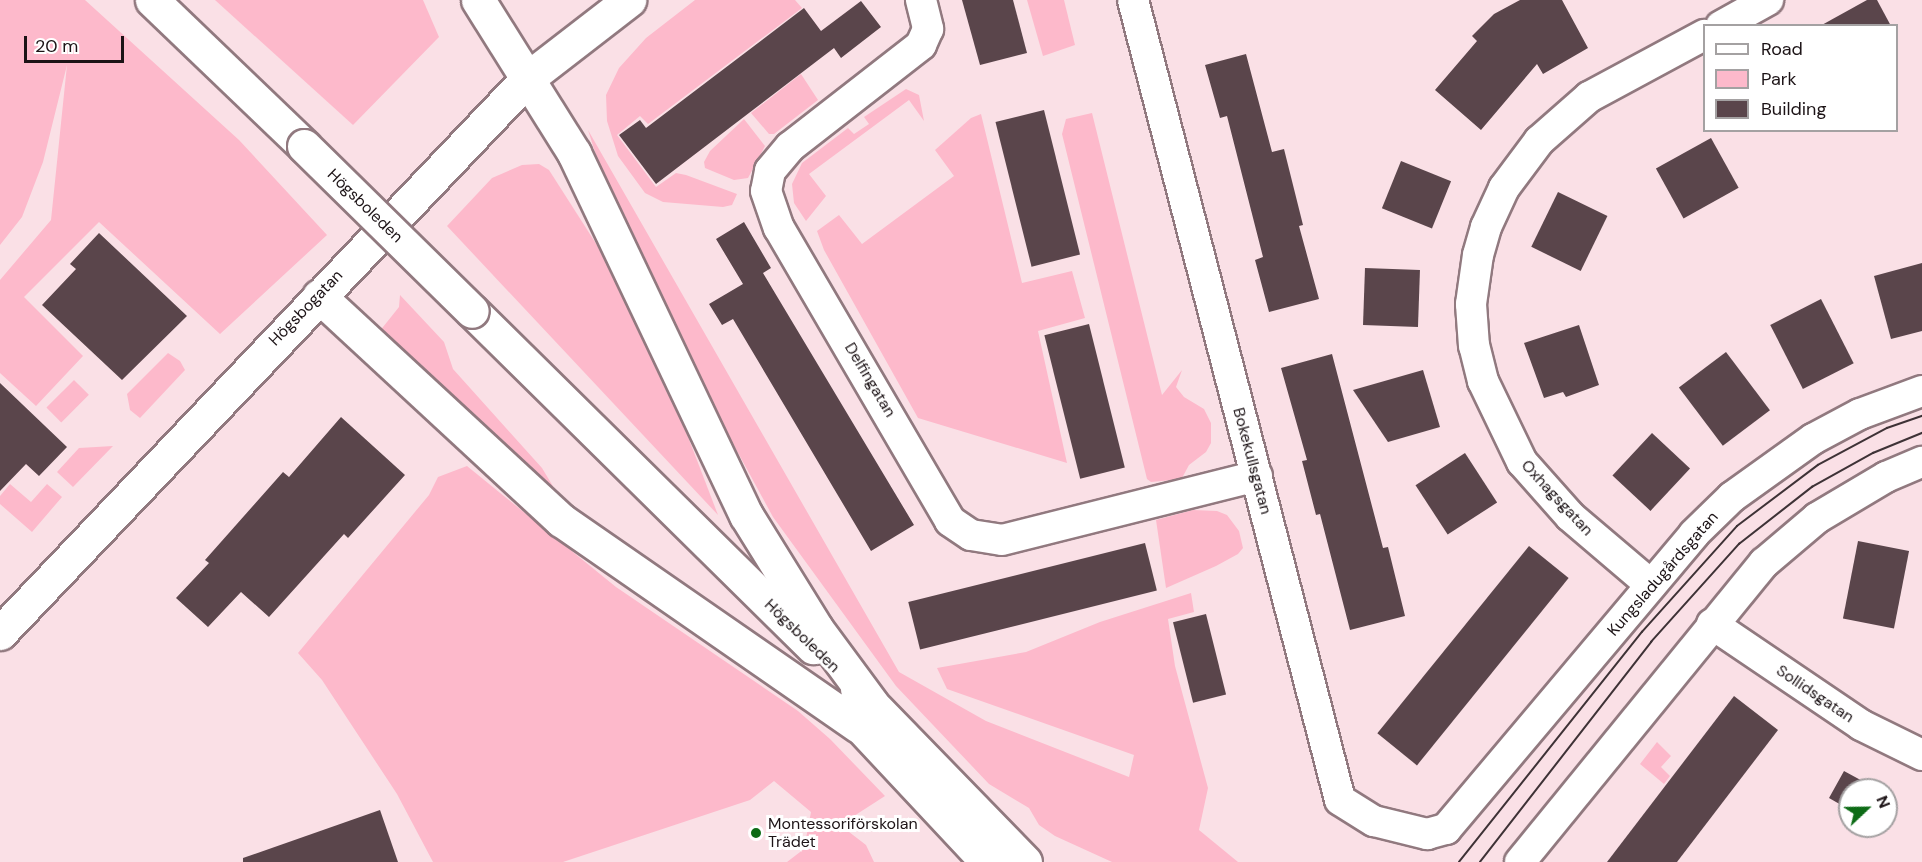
<!DOCTYPE html>
<meta charset="utf-8">
<style>
body{margin:0}
#map{position:relative;width:1922px;height:862px;overflow:hidden;background:#fae0e6;font-family:"DM Sans",sans-serif}
div>[style]{position:absolute}
.green>*{inset:0;background:#fdb9cb;transform-origin:0 0}
.building>*{inset:0;background:#5a454b;transform-origin:0 0}
.roads{filter:drop-shadow(2px 0 #91797f) drop-shadow(-2px 0 #91797f) drop-shadow(0 2px #91797f) drop-shadow(0 -2px #91797f)}
.street>*{height:30px;margin:-15px;padding:0 15px;transform-origin:15px;border-radius:15px;background:#fff}
.secondary>*{height:33px;margin:-16.5px;padding:0 16.5px;transform-origin:16.5px;border-radius:16.5px;background:#fff}
.tram>*{height:1.5px;margin:-0.75px;padding:0 0.75px;transform-origin:0.75px;border-radius:0.75px;background:#3e3236}
.bridges{filter:drop-shadow(2px 0 #91797f) drop-shadow(-2px 0 #91797f) drop-shadow(0 2px #91797f) drop-shadow(0 -2px #91797f)}
.secondary-bridge>*{height:33px;margin:-16.5px;padding:0 16.5px;transform-origin:16.5px;border-radius:16.5px;background:#fff}
.dots>*{width:16px;height:16px;translate:-50% -50%;box-sizing:border-box;border:3px solid #fff;border-radius:50%}
span{translate:-50% -50%;white-space:nowrap;text-align:center;line-height:1.15;-webkit-text-stroke:6px #fff;paint-order:stroke}
.street-label{font-size:16px;color:#1c1316}
.poi-label{font-size:16px;color:#1c1316}
.left{translate:0 -50%;text-align:left}
.legend{position:absolute;left:1703px;top:24px;width:195px;height:108px;box-sizing:border-box;background:#fff;border:2px solid #a4a1a2;margin:0;padding:8px 10px;list-style:none;font-size:18px;color:#1c1316}
.legend li{display:flex;align-items:center;gap:12px;height:30px}
.legend b{width:30px;border:2px solid #a4a1a2}
.north{position:absolute;left:1838px;top:778px;width:60px;height:60px;box-sizing:border-box;background:#fff;border:2px solid #a4a1a2;border-radius:50%;rotate:68deg;font-size:16px;font-weight:700;line-height:24px;text-align:center;color:#1c1316}
.north::after{content:'';display:block;margin:auto;width:21px;height:27px;background:#0d6b16;clip-path:polygon(50% 0,100% 100%,50% 72%,0 100%)}
.scale{position:absolute;left:24px;top:36px;width:100px;height:27px;box-sizing:border-box;border:3px solid #1c1316;border-top:0;padding-left:8px;font-size:18px;line-height:21px;white-space:nowrap;color:#1c1316;-webkit-text-stroke:4px #fff;paint-order:stroke}
</style>
<div id="map">
<div class="green">
<div style="clip-path:polygon(0 0,85px 0,239px 140px,327px 235px,220px 334px,99px 222px,24px 297px,83px 356px,36px 406px,0 373px,0 280px,51px 220px,67px 65px,43px 162px,22px 217px,0 245px)"></div>
<div style="clip-path:polygon(215px 0,423px 0,439px 37px,353px 125px)"></div>
<div style="clip-path:polygon(695px 0,795px 0,802px 8px,648px 124px,640px 116px,617px 135px,656px 187px,676px 173px,686px 175px,737px 194px,732px 205px,723px 207px,663px 202px,645px 193px,618px 156px,607px 121px,606px 95px,619px 68px,646px 38px)"></div>
<div style="clip-path:polygon(1027px 0,1064px 0,1075px 45px,1043px 56px)"></div>
<div style="clip-path:polygon(801px 74px,818px 100px,774px 134px,769px 134px,751px 113px)"></div>
<div style="clip-path:polygon(906px 89px,919px 95px,924px 121px,909px 100px,809px 174px,826px 196px,806px 221px,794px 203px,792px 184px,802px 163px,848px 128px,854px 134px,869px 124px,864px 117px)"></div>
<div style="clip-path:polygon(1092px 113px,1162px 395px,1182px 370px,1176px 387px,1184px 397px,1204px 409px,1211px 423px,1211px 443px,1206px 452px,1189px 465px,1182px 478px,1172px 480px,1151px 482px,1147px 479px,1062px 134px,1066px 119px)"></div>
<div style="clip-path:polygon(981px 114px,1022px 283px,1072px 271px,1085px 318px,1038px 331px,1067px 463px,918px 418px,824px 250px,817px 231px,839px 215px,862px 244px,954px 176px,935px 150px,971px 118px)"></div>
<div style="clip-path:polygon(744px 119px,765px 146px,748px 178px,734px 180px,705px 168px,704px 162px,710px 151px)"></div>
<div style="clip-path:polygon(588px 130px,899px 672px,986px 721px,1129px 777px,1134px 755px,947px 689px,937px 668px,1026px 652px,1100px 622px,1191px 593px,1194px 612px,1168px 619px,1175px 666px,1208px 788px,1199px 830px,1238px 862px,1112px 862px,1055px 836px,1039px 825px,1029px 808px,989px 784px,896px 686px,773px 517px,699px 381px,603px 177px)"></div>
<div style="clip-path:polygon(539px 164px,549px 170px,641px 314px,718px 515px,447px 226px,492px 178px,522px 165px)"></div>
<div style="clip-path:polygon(400px 295px,444px 342px,453px 369px,542px 468px,554px 488px,379px 332px,399px 307px)"></div>
<div style="clip-path:polygon(168px 353px,180px 361px,185px 370px,140px 418px,130px 410px,127px 394px)"></div>
<div style="left:74px;top:380px;width:21px;height:39px;rotate:45deg"></div>
<div style="clip-path:polygon(113px 446px,73px 487px,57px 472px,79px 448px)"></div>
<div style="clip-path:polygon(467px 466px,616px 587px,798px 711px,830px 739px,885px 796px,840px 825px,866px 845px,874px 862px,787px 862px,804px 849px,811px 812px,774px 781px,750px 800px,563px 862px,433px 862px,397px 794px,322px 680px,298px 653px,429px 495px,438px 477px)"></div>
<div style="clip-path:polygon(10px 484px,31px 502px,47px 484px,62px 497px,32px 532px,0 504px,0 496px)"></div>
<div style="clip-path:polygon(1193px 510px,1217px 511px,1227px 515px,1239px 531px,1243px 548px,1238px 554px,1216px 566px,1166px 588px,1156px 520px)"></div>
<div style="clip-path:polygon(1657px 742px,1671px 756px,1661px 767px,1670px 776px,1664px 784px,1640px 764px)"></div>
</div>
<div class="building">
<div style="clip-path:polygon(962px 0,1013px 0,1027px 53px,980px 65px)"></div>
<div style="clip-path:polygon(1520px 0,1562px 0,1588px 48px,1543px 74px,1537px 64px,1481px 130px,1435px 90px,1477px 41px,1472px 36px,1494px 14px)"></div>
<div style="clip-path:polygon(1867px 0,1877px 0,1891px 26px,1820px 26px)"></div>
<div style="clip-path:polygon(861px 1px,881px 27px,841px 58px,834px 48px,656px 184px,619px 135px,640px 120px,646px 128px,804px 8px,821px 31px)"></div>
<div style="clip-path:polygon(1246px 54px,1272px 152px,1284px 149px,1303px 225px,1299px 226px,1319px 299px,1269px 312px,1255px 260px,1263px 257px,1227px 116px,1220px 118px,1205px 65px)"></div>
<div style="left:1044px;top:110px;width:149px;height:50px;rotate:76deg"></div>
<div style="left:1711px;top:138px;width:57px;height:63px;rotate:61deg"></div>
<div style="left:1401px;top:161px;width:54px;height:51px;rotate:22deg"></div>
<div style="left:1558px;top:192px;width:55px;height:61px;rotate:26deg"></div>
<div style="clip-path:polygon(744px 222px,771px 268px,763px 273px,914px 525px,871px 551px,733px 319px,722px 325px,709px 304px,743px 284px,716px 239px)"></div>
<div style="clip-path:polygon(99px 233px,187px 316px,122px 380px,42px 305px,76px 269px,70px 264px)"></div>
<div style="clip-path:polygon(1922px 263px,1922px 331px,1891px 339px,1874px 276px)"></div>
<div style="left:1365px;top:268px;width:55px;height:57px;rotate:2deg"></div>
<div style="left:1821px;top:299px;width:72px;height:57px;rotate:63deg"></div>
<div style="left:1089px;top:324px;width:148px;height:46px;rotate:76deg"></div>
<div style="clip-path:polygon(1579px 325px,1599px 385px,1566px 397px,1563px 392px,1544px 398px,1524px 343px)"></div>
<div style="left:1726px;top:352px;width:73px;height:59px;rotate:53deg"></div>
<div style="clip-path:polygon(1332px 354px,1383px 548px,1388px 547px,1405px 616px,1350px 630px,1320px 514px,1316px 515px,1302px 461px,1307px 460px,1281px 368px)"></div>
<div style="clip-path:polygon(1423px 370px,1440px 427px,1388px 442px,1353px 390px)"></div>
<div style="clip-path:polygon(0 383px,67px 447px,39px 476px,26px 464px,0 491px)"></div>
<div style="clip-path:polygon(341px 417px,405px 475px,348px 538px,344px 534px,269px 617px,241px 592px,208px 627px,176px 598px,209px 563px,205px 560px,283px 472px,289px 477px)"></div>
<div style="left:1652px;top:433px;width:52px;height:58px;rotate:43deg"></div>
<div style="left:1465px;top:453px;width:59px;height:59px;rotate:57deg"></div>
<div style="left:1858px;top:541px;width:52px;height:79px;rotate:11deg"></div>
<div style="left:1145px;top:543px;width:49px;height:244px;rotate:76deg"></div>
<div style="left:1529px;top:546px;width:51px;height:241px;rotate:39deg"></div>
<div style="left:1206px;top:614px;width:83px;height:34px;rotate:76deg"></div>
<div style="clip-path:polygon(1734px 696px,1778px 730px,1677px 862px,1607px 862px)"></div>
<div style="clip-path:polygon(1844px 771px,1879px 790px,1850px 790px,1850px 810px,1829px 798px)"></div>
<div style="clip-path:polygon(380px 810px,398px 862px,243px 862px,243px 858px)"></div>
</div>
<div class="roads">
<div class="street">
<div style="left:921px;top:0;width:30px;rotate:76deg"></div>
<div style="left:928px;top:29px;width:17px;rotate:114deg"></div>
<div style="left:921px;top:45px;width:166px;rotate:142.1deg"></div>
<div style="left:790px;top:147px;width:31px;rotate:130deg"></div>
<div style="left:770px;top:171px;width:20px;rotate:101deg"></div>
<div style="left:766px;top:191px;width:39px;rotate:71deg"></div>
<div style="left:779px;top:228px;width:339px;rotate:59.7deg"></div>
<div style="left:950px;top:521px;width:25px;rotate:34deg"></div>
<div style="left:971px;top:535px;width:31px;rotate:9deg"></div>
<div style="left:1002px;top:540px;width:263px;rotate:-14.1deg"></div>
<div style="left:1133px;top:0;width:826px;rotate:75.49deg"></div>
<div style="left:1340px;top:800px;width:40px;rotate:32deg"></div>
<div style="left:1374px;top:821px;width:55px;rotate:13.8deg"></div>
<div style="left:1427px;top:834px;width:20px;rotate:-15deg"></div>
<div style="left:1446px;top:829px;width:385px;rotate:-49.9deg"></div>
<div style="left:1694px;top:534px;width:53px;rotate:-44.2deg"></div>
<div style="left:1732px;top:497px;width:100px;rotate:-35.6deg"></div>
<div style="left:1813px;top:439px;width:53px;rotate:-28deg"></div>
<div style="left:1860px;top:414px;width:66px;rotate:-20.4deg"></div>
<div style="left:1721px;top:26px;width:54px;rotate:-29deg"></div>
<div style="left:1651px;top:585px;width:106px;rotate:-139.6deg"></div>
<div style="left:1570px;top:516px;width:72px;rotate:-131.6deg"></div>
<div style="left:1522px;top:462px;width:90px;rotate:-115.7deg"></div>
<div style="left:1483px;top:381px;width:36px;rotate:-104deg"></div>
<div style="left:1474px;top:346px;width:42px;rotate:-94.1deg"></div>
<div style="left:1471px;top:304px;width:49px;rotate:-81.9deg"></div>
<div style="left:1478px;top:255px;width:29px;rotate:-74deg"></div>
<div style="left:1486px;top:227px;width:43px;rotate:-65.2deg"></div>
<div style="left:1504px;top:188px;width:59px;rotate:-53.3deg"></div>
<div style="left:1539px;top:141px;width:67px;rotate:-41.3deg"></div>
<div style="left:1589px;top:97px;width:131px;rotate:-28.3deg"></div>
<div style="left:1712px;top:624px;width:180px;rotate:34.1deg"></div>
<div style="left:1861px;top:725px;width:68px;rotate:26.2deg"></div>
<div style="left:1520px;top:862px;width:386px;rotate:-50.8deg"></div>
<div style="left:1764px;top:563px;width:70px;rotate:-40.3deg"></div>
<div style="left:1817px;top:518px;width:80px;rotate:-30.7deg"></div>
<div style="left:1886px;top:477px;width:39px;rotate:-23deg"></div>
</div>
<div class="secondary">
<div style="left:152px;top:0;width:211px;rotate:43.8deg"></div>
<div style="left:478px;top:0;width:181px;rotate:57.9deg"></div>
<div style="left:574px;top:153px;width:401px;rotate:64.6deg"></div>
<div style="left:746px;top:515px;width:133px;rotate:58.2deg"></div>
<div style="left:816px;top:628px;width:94px;rotate:53.6deg"></div>
<div style="left:319px;top:296px;width:330px;rotate:42.8deg"></div>
<div style="left:561px;top:520px;width:362px;rotate:34.7deg"></div>
<div style="left:472px;top:311px;width:479px;rotate:44.6deg"></div>
<div style="left:0;top:633px;width:766px;rotate:-46.43deg"></div>
<div style="left:528px;top:78px;width:128px;rotate:-37.7deg"></div>
<div style="left:857px;top:689px;width:241px;rotate:45.8deg"></div>
<div style="left:845px;top:710px;width:208px;rotate:46.9deg"></div>
</div>
</div>
<div class="tram">
<div style="left:1459px;top:862px;width:294px;rotate:-51.5deg"></div>
<div style="left:1642px;top:632px;width:142px;rotate:-48.1deg"></div>
<div style="left:1737px;top:526px;width:101px;rotate:-37deg"></div>
<div style="left:1818px;top:465px;width:78px;rotate:-28.2deg"></div>
<div style="left:1887px;top:428px;width:37px;rotate:-19deg"></div>
<div style="left:1480px;top:862px;width:279px;rotate:-52.1deg"></div>
<div style="left:1651px;top:642px;width:132px;rotate:-48.1deg"></div>
<div style="left:1739px;top:544px;width:93px;rotate:-38deg"></div>
<div style="left:1812px;top:487px;width:70px;rotate:-29.1deg"></div>
<div style="left:1873px;top:453px;width:53px;rotate:-22.2deg"></div>
</div>
<div class="bridges">
<div class="secondary-bridge">
<div style="left:304px;top:146px;width:235px;rotate:44.5deg"></div>
</div>
</div>
<div class="dots">
<div style="left:756px;top:833px;background:#0d6b16"></div>
</div>
<div class="street-label">
<span style="left:365px;top:206px;rotate:44deg">Högsboleden</span>
<span style="left:306px;top:308px;rotate:-46deg">Högsbogatan</span>
<span style="left:870px;top:380px;rotate:59deg">Delfingatan</span>
<span style="left:1252px;top:461px;rotate:75deg">Bokekullsgatan</span>
<span style="left:1557px;top:498px;rotate:47deg">Oxhagsgatan</span>
<span style="left:1663px;top:574px;rotate:-49deg">Kungsladugårdsgatan</span>
<span style="left:802px;top:636px;rotate:44deg">Högsboleden</span>
<span style="left:1815px;top:694px;rotate:34deg">Sollidsgatan</span>
</div>
<div class="poi-label">
<span class="left" style="left:768px;top:833px">Montessoriförskolan<br>Trädet</span>
</div>
<ul class="legend">
<li><b style="height:8px;background:#fff"></b>Road</li>
<li><b style="height:16px;background:#fdb9cb"></b>Park</li>
<li><b style="height:16px;background:#5a454b"></b>Building</li>
</ul>
<div class="north">N</div>
<div class="scale">20 m</div>
</div>
